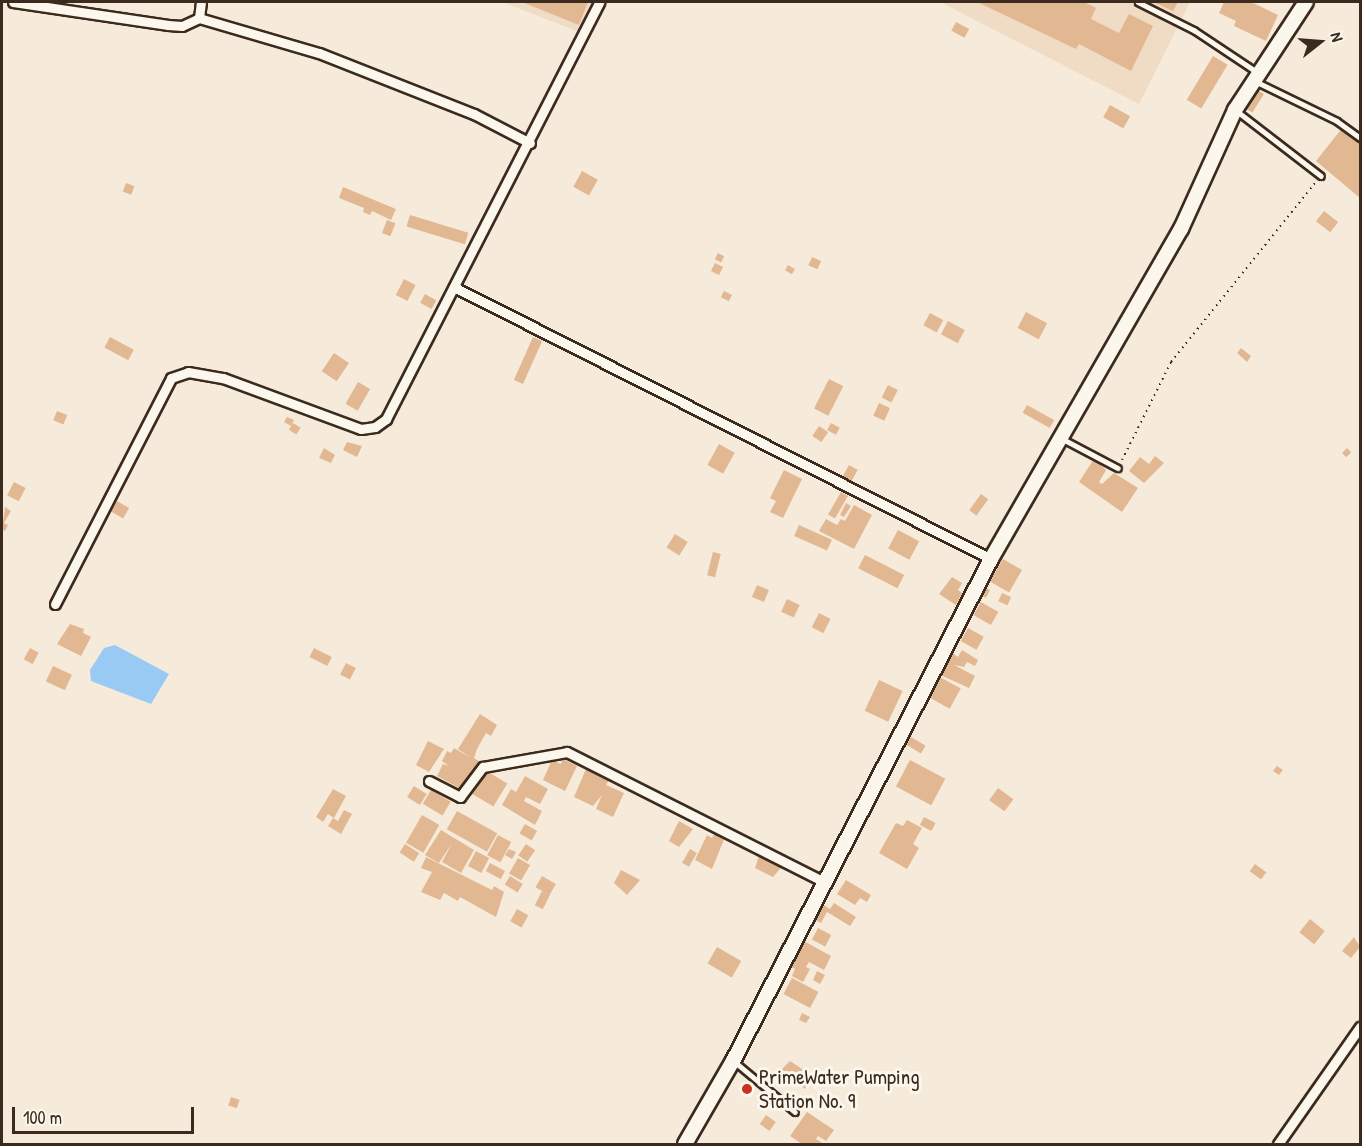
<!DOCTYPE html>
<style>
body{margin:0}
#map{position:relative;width:1362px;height:1146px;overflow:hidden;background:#f6eada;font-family:"Patrick Hand",sans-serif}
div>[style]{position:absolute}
.built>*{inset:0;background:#f0dbc5}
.water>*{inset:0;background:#98caf4}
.building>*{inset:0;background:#e2b893;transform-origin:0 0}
.path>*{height:2px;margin-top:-1px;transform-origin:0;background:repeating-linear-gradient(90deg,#3b2a1e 0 1.5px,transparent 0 6px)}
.roads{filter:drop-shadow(2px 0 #3b2a1e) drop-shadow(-2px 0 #3b2a1e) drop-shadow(0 2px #3b2a1e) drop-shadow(0 -2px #3b2a1e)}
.lane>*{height:4.5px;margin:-2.25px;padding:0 2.25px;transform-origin:2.25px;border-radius:2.25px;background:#fbf7ec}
.street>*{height:9px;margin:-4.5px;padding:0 4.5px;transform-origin:4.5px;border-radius:4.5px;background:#fbf7ec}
.secondary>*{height:14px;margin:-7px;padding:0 7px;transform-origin:7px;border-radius:7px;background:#fbf7ec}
.dots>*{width:16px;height:16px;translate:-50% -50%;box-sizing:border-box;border:3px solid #fbf7ec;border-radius:50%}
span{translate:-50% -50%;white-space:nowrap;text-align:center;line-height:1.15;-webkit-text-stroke:6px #fbf7ec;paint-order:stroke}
.poi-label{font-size:21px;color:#3b2a1e}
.left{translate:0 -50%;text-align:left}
.frame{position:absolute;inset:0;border:3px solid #3b2a1e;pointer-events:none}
.north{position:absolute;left:1290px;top:12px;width:60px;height:60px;-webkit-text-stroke:4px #fbf7ec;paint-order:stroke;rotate:73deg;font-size:16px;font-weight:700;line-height:24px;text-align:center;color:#3b2a1e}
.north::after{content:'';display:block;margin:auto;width:21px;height:27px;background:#3b2a1e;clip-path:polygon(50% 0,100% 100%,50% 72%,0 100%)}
.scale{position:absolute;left:12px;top:1107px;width:182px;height:27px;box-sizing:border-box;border:3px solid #3b2a1e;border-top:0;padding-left:8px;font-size:18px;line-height:21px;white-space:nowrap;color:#3b2a1e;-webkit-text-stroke:4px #fbf7ec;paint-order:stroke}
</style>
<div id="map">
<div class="built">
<div style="clip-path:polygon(502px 2px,596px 2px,582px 33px)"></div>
<div style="clip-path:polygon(940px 2px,1190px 2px,1139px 104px)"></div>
</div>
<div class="water">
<div style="clip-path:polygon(115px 645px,169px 674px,151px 704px,91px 681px,90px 670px,104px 648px)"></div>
</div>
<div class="building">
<div style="clip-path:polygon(522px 2px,588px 2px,579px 25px)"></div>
<div style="clip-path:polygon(977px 2px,1084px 2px,1096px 8px,1091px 19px,1119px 33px,1129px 14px,1153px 26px,1131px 71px,1079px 44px,1076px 49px)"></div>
<div style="clip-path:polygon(1153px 2px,1178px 2px,1173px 11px)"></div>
<div style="clip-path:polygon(1224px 2px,1251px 2px,1278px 15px,1266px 41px,1234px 26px,1236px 21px,1219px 13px)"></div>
<div style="left:956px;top:22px;width:15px;height:10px;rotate:28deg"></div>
<div style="left:1213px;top:56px;width:17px;height:51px;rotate:31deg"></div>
<div style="left:1253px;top:87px;width:13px;height:22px;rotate:32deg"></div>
<div style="left:1110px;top:105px;width:23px;height:14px;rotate:29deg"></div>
<div style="clip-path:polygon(1343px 127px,1360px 141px,1360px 198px,1316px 161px)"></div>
<div style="left:582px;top:171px;width:18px;height:18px;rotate:29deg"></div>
<div style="left:126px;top:183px;width:9px;height:9px;rotate:21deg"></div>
<div style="clip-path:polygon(343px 187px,396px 209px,391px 220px,372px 211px,370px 215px,363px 212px,364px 208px,339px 198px)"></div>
<div style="left:1324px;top:211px;width:18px;height:13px;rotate:38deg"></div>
<div style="left:410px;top:215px;width:61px;height:12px;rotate:17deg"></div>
<div style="left:387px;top:220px;width:9px;height:14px;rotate:21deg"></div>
<div style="left:718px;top:253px;width:7px;height:7px;rotate:27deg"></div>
<div style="left:812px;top:257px;width:10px;height:9px;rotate:24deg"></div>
<div style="left:715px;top:263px;width:9px;height:9px;rotate:27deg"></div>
<div style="left:788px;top:265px;width:8px;height:6px;rotate:30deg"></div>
<div style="left:404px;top:279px;width:13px;height:18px;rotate:27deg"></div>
<div style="left:724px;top:291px;width:9px;height:7px;rotate:27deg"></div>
<div style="left:425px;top:294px;width:13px;height:10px;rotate:29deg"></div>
<div style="left:1026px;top:312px;width:24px;height:18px;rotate:28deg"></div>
<div style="left:930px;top:313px;width:15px;height:14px;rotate:28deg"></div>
<div style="left:948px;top:321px;width:19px;height:15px;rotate:28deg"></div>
<div style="left:110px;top:337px;width:27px;height:12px;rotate:28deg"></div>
<div style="left:533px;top:337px;width:10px;height:47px;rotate:24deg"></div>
<div style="clip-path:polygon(1241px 348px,1251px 356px,1247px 362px,1237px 353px)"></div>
<div style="left:334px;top:353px;width:18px;height:22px;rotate:34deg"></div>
<div style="left:829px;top:379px;width:16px;height:33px;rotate:27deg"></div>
<div style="left:358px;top:382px;width:14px;height:25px;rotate:30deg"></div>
<div style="left:888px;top:385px;width:11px;height:14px;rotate:27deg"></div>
<div style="left:879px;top:403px;width:12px;height:14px;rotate:24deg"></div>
<div style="left:1027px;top:405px;width:31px;height:9px;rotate:29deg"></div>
<div style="left:57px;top:411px;width:11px;height:10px;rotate:22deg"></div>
<div style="clip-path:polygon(287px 417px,294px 420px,291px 426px,284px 422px)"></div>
<div style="left:293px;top:423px;width:9px;height:8px;rotate:32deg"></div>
<div style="left:831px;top:423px;width:10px;height:8px;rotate:29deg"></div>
<div style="left:819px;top:426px;width:11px;height:12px;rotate:34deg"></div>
<div style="clip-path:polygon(347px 442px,362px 446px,357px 457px,343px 450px)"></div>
<div style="left:719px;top:444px;width:18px;height:24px;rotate:29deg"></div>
<div style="clip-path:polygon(324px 448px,335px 455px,331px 463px,319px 458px)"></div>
<div style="left:1347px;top:448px;width:6px;height:7px;rotate:45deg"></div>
<div style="clip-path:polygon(1155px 456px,1164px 463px,1144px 483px,1129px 471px,1140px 457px,1149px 464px)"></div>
<div style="clip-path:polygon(1094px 459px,1106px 470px,1099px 482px,1102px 484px,1114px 473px,1138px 488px,1122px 512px,1079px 482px)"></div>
<div style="left:849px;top:465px;width:10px;height:15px;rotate:29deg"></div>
<div style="clip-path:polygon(784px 470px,802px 479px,783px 518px,770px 512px,776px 501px,770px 498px)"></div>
<div style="left:14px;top:482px;width:13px;height:15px;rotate:27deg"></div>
<div style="left:841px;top:492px;width:8px;height:26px;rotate:30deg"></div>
<div style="left:981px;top:494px;width:9px;height:20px;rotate:36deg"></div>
<div style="left:117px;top:501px;width:14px;height:12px;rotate:30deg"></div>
<div style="clip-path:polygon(846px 503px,851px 506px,844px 517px,840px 515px)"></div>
<div style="clip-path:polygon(854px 505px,872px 515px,854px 549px,819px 531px,826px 519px,837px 525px,841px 519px,845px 521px)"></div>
<div style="clip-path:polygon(5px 507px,11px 511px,4px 523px,8px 525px,5px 531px,2px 529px)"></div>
<div style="left:799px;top:525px;width:36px;height:12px;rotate:24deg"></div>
<div style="left:898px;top:530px;width:24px;height:21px;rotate:28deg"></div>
<div style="left:675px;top:534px;width:15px;height:16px;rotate:32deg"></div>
<div style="left:713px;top:552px;width:8px;height:24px;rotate:14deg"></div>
<div style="left:865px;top:555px;width:44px;height:15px;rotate:27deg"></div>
<div style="left:1003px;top:559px;width:22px;height:26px;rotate:30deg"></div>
<div style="clip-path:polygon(952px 577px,962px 583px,958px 590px,962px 593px,956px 605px,939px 594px)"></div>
<div style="left:757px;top:585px;width:13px;height:13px;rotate:23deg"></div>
<div style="clip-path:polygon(981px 586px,990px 590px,986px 598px,977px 593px)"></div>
<div style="left:1002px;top:593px;width:10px;height:9px;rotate:24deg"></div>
<div style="left:787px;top:599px;width:14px;height:14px;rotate:25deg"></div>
<div style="left:981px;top:602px;width:20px;height:15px;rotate:30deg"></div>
<div style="left:819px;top:613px;width:13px;height:16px;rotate:27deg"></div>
<div style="clip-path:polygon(70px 624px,84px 629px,83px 633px,91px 637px,81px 656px,57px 644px)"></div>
<div style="left:968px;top:628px;width:18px;height:15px;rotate:29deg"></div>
<div style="left:30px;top:648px;width:10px;height:13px;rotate:29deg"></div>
<div style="left:314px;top:648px;width:20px;height:10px;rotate:27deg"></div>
<div style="clip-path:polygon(948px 650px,958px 657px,962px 650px,978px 660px,975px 666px,967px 662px,964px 667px,954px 665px,975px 676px,969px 688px,936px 673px)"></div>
<div style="left:346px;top:663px;width:11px;height:13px;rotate:27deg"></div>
<div style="left:53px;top:666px;width:21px;height:17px;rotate:25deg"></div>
<div style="left:938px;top:676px;width:26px;height:23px;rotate:29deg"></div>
<div style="left:879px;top:680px;width:26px;height:34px;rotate:25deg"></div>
<div style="clip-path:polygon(480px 714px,497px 725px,491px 736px,486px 733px,477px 749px,474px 758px,479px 761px,461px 789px,437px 776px,443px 764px,449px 766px,442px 761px,447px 751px,451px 753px,454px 748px,471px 758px,458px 749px)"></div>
<div style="left:911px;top:737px;width:17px;height:9px;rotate:31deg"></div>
<div style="clip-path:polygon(428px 741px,444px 749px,429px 772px,416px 765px)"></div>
<div style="clip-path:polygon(563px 759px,577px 766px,565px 791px,543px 780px,552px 760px,561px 764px)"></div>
<div style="left:910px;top:760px;width:40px;height:30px;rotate:28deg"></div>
<div style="clip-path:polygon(1277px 766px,1283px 770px,1279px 775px,1273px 771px)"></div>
<div style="clip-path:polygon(586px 769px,609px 780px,606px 785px,624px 793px,613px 817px,596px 809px,602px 795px,593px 806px,574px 797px)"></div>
<div style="left:485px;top:770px;width:26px;height:27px;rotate:31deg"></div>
<div style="clip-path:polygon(525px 776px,548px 789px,540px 804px,526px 797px,524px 801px,542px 811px,535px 825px,502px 805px,511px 789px,516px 792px)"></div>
<div style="left:414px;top:786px;width:15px;height:13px;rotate:32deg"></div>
<div style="left:998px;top:788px;width:19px;height:15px;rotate:36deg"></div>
<div style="clip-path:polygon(333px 789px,346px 796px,334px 818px,328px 814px,323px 822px,316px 817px)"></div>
<div style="left:431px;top:790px;width:23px;height:16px;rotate:31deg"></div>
<div style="clip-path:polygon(344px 810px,352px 814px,341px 834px,328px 826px,333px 818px,338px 821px)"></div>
<div style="left:457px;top:811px;width:46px;height:21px;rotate:29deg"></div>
<div style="left:422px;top:815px;width:20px;height:32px;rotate:30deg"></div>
<div style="left:924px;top:817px;width:13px;height:9px;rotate:27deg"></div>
<div style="clip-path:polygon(907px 820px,922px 828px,913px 844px,919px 848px,907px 869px,879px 853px,896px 823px,903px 826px)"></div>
<div style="clip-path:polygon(679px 821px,693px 829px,679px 847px,669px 841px)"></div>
<div style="left:525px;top:824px;width:14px;height:11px;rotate:30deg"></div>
<div style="clip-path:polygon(441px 830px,474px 850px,461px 873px,442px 862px,452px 843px,439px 863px,425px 855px)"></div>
<div style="clip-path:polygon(715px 832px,725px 837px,712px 869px,695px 860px,707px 835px,712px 838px)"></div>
<div style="left:498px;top:835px;width:15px;height:23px;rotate:28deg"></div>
<div style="left:405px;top:844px;width:17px;height:10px;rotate:33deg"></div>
<div style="left:526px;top:844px;width:11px;height:14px;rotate:34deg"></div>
<div style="clip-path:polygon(509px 849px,516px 852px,512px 859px,505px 855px)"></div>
<div style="left:690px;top:849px;width:8px;height:16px;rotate:30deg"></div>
<div style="clip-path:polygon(761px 850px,785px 863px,773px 877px,755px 868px)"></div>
<div style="left:476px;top:851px;width:15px;height:17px;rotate:28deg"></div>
<div style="clip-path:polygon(426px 857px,492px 890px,494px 886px,504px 892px,496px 917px,460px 897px,458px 901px,444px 893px,440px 900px,421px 892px,432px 872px,421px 868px)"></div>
<div style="left:518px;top:858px;width:14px;height:18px;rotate:30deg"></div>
<div style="left:490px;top:863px;width:17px;height:9px;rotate:28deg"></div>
<div style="left:1255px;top:864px;width:14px;height:9px;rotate:36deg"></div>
<div style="clip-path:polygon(621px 870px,640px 880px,627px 895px,614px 883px)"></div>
<div style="left:510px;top:876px;width:15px;height:10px;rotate:32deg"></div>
<div style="left:542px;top:876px;width:16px;height:13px;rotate:30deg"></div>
<div style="clip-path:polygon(846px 880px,871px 895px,867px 902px,860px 898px,855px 905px,837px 894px)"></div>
<div style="left:542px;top:891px;width:9px;height:16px;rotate:27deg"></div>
<div style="clip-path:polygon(834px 903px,856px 917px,850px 926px,827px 912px,821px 923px,813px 919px,822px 904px,830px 909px)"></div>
<div style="left:517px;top:909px;width:13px;height:14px;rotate:29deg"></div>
<div style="left:1310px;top:919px;width:19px;height:17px;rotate:39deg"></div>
<div style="left:818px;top:928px;width:15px;height:13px;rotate:28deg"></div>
<div style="clip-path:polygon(1354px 937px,1360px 947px,1351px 958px,1342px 951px)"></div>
<div style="clip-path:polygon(802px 940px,831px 956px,824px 970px,809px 962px,806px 967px,810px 969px,803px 982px,792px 976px,795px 969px,791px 967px)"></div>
<div style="left:717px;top:947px;width:28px;height:19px;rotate:30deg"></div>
<div style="clip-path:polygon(817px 971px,825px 975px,820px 984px,813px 980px)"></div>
<div style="left:792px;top:978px;width:30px;height:18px;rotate:28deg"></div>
<div style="clip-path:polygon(802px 1013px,810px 1017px,806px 1023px,799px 1020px)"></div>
<div style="clip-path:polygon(790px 1061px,808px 1073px,806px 1077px,811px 1081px,806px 1089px,778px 1073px)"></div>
<div style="left:746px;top:1081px;width:9px;height:13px;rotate:32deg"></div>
<div style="left:231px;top:1097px;width:9px;height:9px;rotate:18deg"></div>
<div style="clip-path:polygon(807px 1112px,834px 1130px,826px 1141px,818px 1136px,816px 1139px,824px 1144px,802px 1144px,790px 1136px)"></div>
<div style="left:766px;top:1115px;width:12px;height:11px;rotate:35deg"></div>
</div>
<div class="path">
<div style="left:1122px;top:460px;width:110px;rotate:-63.4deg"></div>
<div style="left:1171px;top:362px;width:230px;rotate:-51.2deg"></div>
</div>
<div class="roads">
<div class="lane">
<div style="left:1138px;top:2px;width:63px;rotate:26.6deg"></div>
<div style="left:1194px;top:30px;width:76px;rotate:33.7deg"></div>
<div style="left:1255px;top:81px;width:91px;rotate:26deg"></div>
<div style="left:1337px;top:121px;width:29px;rotate:36deg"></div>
<div style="left:1237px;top:111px;width:106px;rotate:37.7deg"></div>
<div style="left:1063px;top:439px;width:62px;rotate:27.8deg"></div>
<div style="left:735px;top:1062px;width:78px;rotate:39.8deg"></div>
</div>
<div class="street">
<div style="left:13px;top:2px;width:157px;rotate:8.4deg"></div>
<div style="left:168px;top:25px;width:14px;rotate:4deg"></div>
<div style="left:182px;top:26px;width:19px;rotate:-25deg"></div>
<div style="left:199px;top:18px;width:125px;rotate:16.3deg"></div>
<div style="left:319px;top:53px;width:167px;rotate:21.5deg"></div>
<div style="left:474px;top:114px;width:63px;rotate:27.4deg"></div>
<div style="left:199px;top:18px;width:16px;rotate:-83deg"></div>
<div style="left:454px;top:287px;width:602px;rotate:26.86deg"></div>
<div style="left:55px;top:604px;width:254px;rotate:-62.8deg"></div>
<div style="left:171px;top:378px;width:18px;rotate:-19deg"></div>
<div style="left:188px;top:372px;width:36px;rotate:10deg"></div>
<div style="left:223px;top:378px;width:147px;rotate:20.3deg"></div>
<div style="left:361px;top:429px;width:14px;rotate:-8deg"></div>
<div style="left:375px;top:427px;width:14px;rotate:-36deg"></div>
<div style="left:386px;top:419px;width:468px;rotate:-62.9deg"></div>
<div style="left:429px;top:781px;width:35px;rotate:27deg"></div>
<div style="left:460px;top:797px;width:38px;rotate:-53deg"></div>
<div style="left:483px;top:767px;width:85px;rotate:-10.1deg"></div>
<div style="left:567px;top:752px;width:290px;rotate:26.8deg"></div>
<div style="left:1278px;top:1144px;width:143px;rotate:-55deg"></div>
</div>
<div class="secondary">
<div style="left:685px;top:1144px;width:96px;rotate:-60deg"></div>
<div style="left:733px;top:1061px;width:564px;rotate:-62.8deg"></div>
<div style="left:991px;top:559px;width:381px;rotate:-60.1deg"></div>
<div style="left:1181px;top:229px;width:131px;rotate:-65.6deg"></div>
<div style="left:1235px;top:110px;width:129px;rotate:-56.7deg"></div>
</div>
</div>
<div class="dots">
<div style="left:747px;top:1089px;background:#c8321e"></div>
</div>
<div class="poi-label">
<span class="left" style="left:759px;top:1089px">PrimeWater Pumping<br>Station No. 9</span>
</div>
<div class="frame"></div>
<div class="north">N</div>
<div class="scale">100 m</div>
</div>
